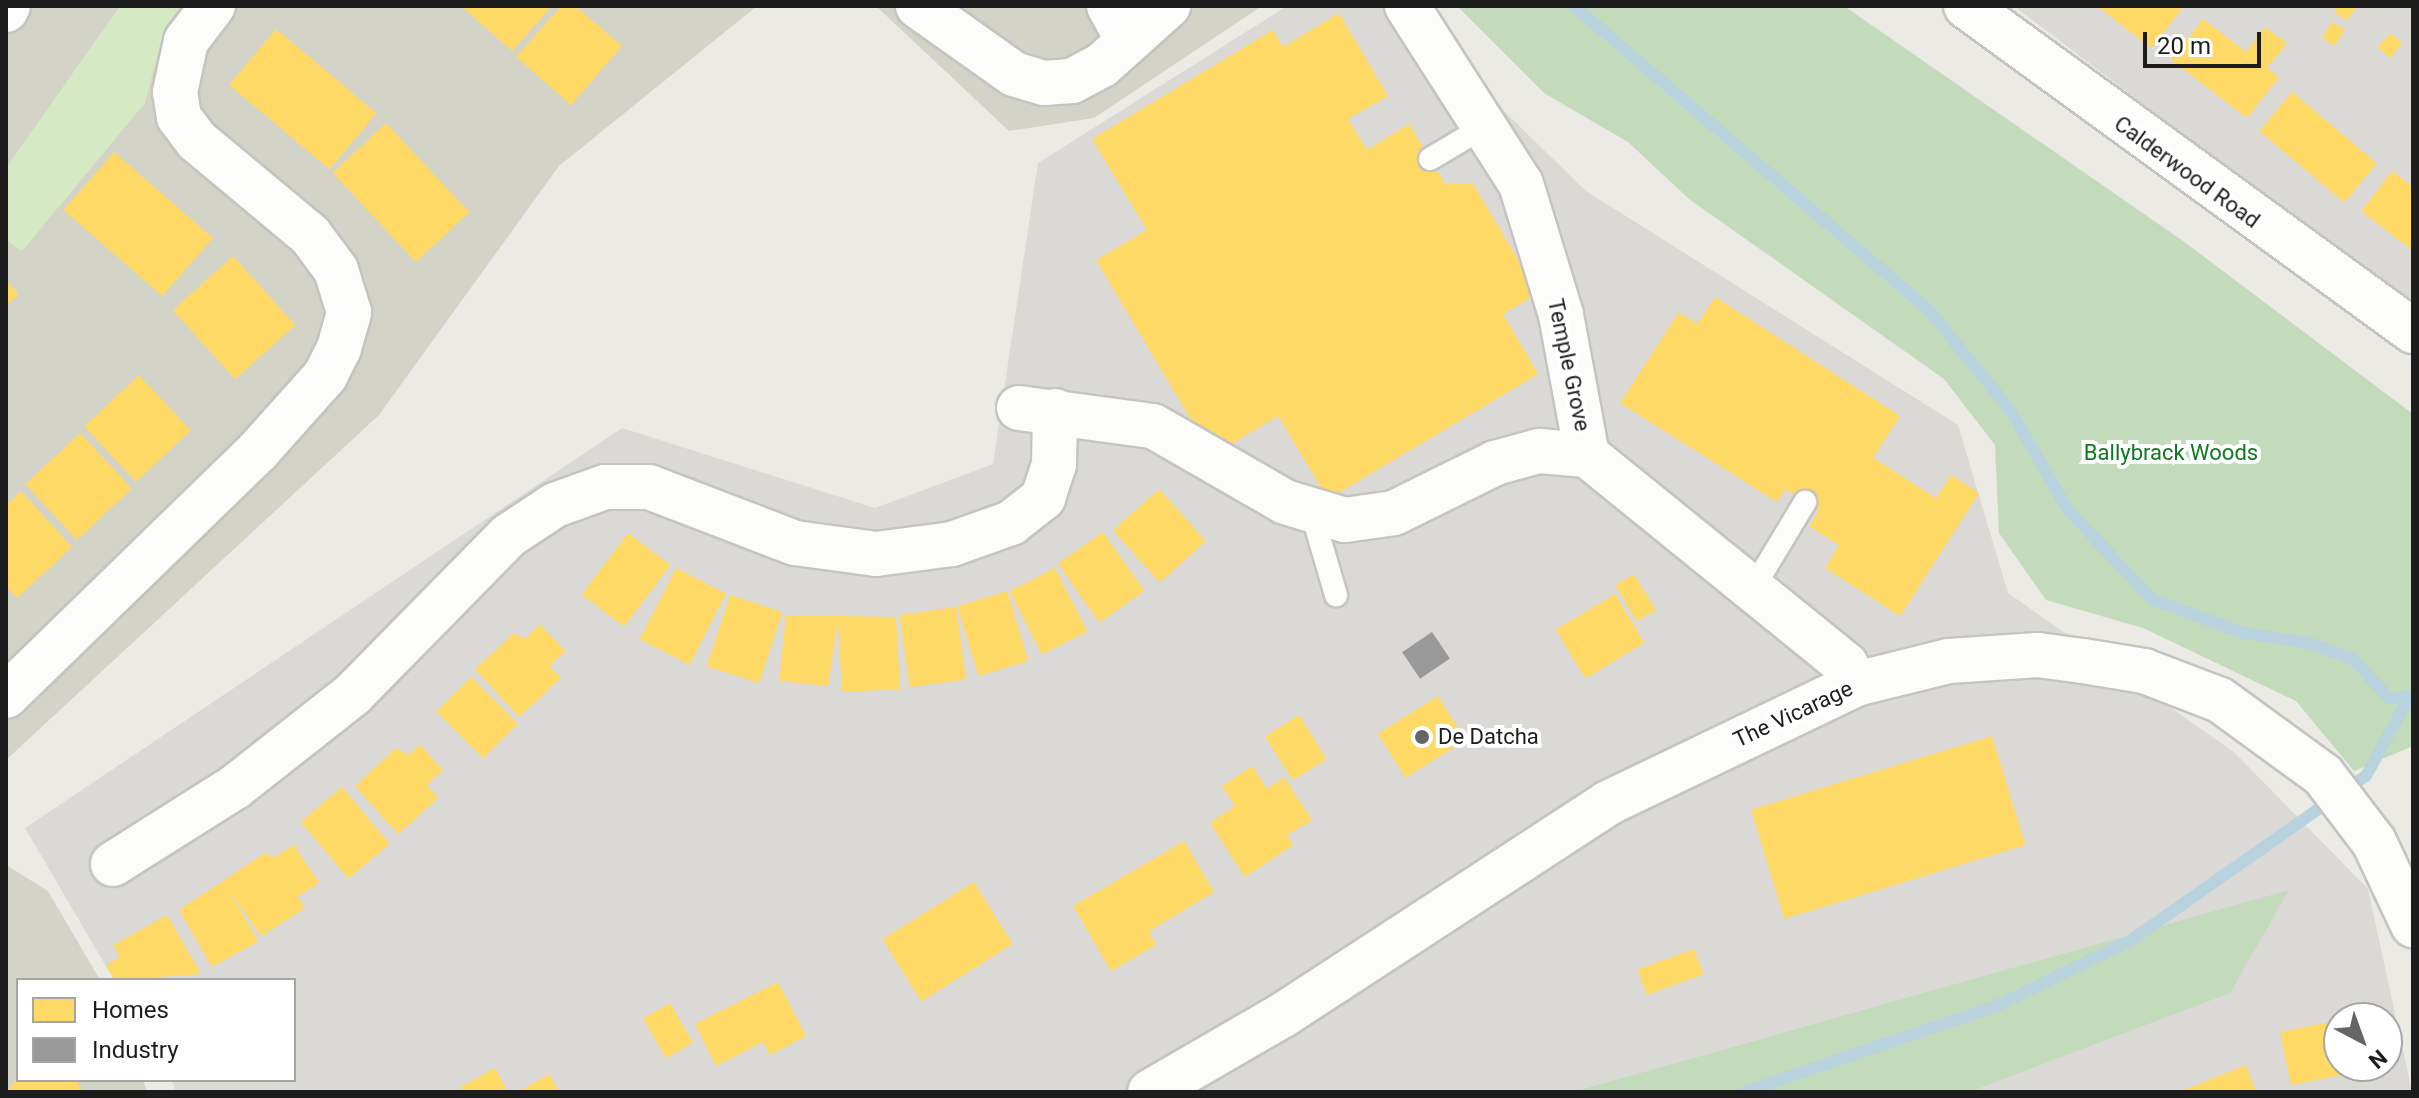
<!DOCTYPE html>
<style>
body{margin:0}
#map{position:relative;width:2419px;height:1098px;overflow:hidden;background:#ebeae5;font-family:Roboto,sans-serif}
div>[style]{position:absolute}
.residential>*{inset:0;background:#dad9d6}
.construction>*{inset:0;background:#d3d4c7}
.grass>*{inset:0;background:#d4e9c4}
.forest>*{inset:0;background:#c3dabb}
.homes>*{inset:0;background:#ffd966;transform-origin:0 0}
.industry>*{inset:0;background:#999;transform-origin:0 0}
.stream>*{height:12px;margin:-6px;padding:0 6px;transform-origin:6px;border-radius:6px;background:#b9d3de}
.roads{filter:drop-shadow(2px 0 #c4c4c1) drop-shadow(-2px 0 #c4c4c1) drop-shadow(0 2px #c4c4c1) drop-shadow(0 -2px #c4c4c1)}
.service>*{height:22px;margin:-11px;padding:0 11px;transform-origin:11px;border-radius:11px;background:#fcfcfb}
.minor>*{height:44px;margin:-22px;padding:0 22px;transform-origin:22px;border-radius:22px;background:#fcfcfb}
.dots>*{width:22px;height:22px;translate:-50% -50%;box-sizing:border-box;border:4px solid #fff;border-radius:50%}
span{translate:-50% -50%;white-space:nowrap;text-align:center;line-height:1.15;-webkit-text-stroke:8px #fff;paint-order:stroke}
.street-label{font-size:22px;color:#1d1d1d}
.park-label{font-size:22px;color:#0d781f}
.poi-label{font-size:22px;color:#1d1d1d}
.left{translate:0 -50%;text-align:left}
.frame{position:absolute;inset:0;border:8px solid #1d1d1d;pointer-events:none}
.legend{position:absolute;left:16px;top:978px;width:280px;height:104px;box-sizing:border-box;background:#fff;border:2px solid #a5a5a5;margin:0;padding:10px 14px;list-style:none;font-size:24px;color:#1d1d1d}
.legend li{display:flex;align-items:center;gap:16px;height:40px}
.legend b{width:40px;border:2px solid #a5a5a5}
.north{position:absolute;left:2323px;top:1002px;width:80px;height:80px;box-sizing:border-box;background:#fff;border:2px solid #a5a5a5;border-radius:50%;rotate:139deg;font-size:22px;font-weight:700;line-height:32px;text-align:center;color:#1d1d1d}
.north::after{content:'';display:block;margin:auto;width:28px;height:36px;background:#656563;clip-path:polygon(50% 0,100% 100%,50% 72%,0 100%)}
.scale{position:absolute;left:2143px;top:32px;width:118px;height:36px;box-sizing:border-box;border:4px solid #1d1d1d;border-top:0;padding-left:10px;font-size:24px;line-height:28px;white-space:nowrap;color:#1d1d1d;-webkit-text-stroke:6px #fff;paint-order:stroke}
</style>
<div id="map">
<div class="residential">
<div style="clip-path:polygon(evenodd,1287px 6px,1396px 6px,1586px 191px,1958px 425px,2008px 593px,2235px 753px,2368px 889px,2412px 1092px,1961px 1092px,2287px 891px,1572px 1092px,176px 1092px,172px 1080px,294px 1080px,294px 980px,114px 980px,25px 828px,622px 428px,875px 508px,993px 464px,1038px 163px,1287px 6px,2339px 1018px,2387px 1018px,2387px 1066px,2339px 1066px,2339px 1018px)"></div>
<div style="clip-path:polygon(2014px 6px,2413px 6px,2413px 310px)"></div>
</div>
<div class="construction">
<div style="clip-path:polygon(6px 6px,757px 6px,559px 166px,379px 415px,6px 760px)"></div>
<div style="clip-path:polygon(876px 6px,1262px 6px,1094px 118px,1009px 131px)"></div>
<div style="clip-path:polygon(6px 865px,48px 891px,100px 980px,18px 980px,18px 1080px,143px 1080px,147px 1092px,6px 1092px)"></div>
</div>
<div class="grass">
<div style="clip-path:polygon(120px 6px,190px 6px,161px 42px,145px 103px,22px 251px,6px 240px,6px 168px)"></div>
</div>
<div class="forest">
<div style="clip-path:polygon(1457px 6px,1844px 6px,2183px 241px,2413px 414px,2413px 746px,2354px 771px,2296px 701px,2143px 628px,2046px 600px,1999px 533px,1995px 445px,1944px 379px,1689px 199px,1628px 142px,1544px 93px)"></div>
<div style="clip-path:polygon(2289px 890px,2230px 993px,1969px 1092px,1572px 1092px)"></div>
</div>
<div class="homes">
<div style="clip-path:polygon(461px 6px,552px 6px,512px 51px)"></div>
<div style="clip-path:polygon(561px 6px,575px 6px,622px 46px,571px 105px,516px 57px)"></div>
<div style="clip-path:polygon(2097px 6px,2184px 6px,2151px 48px)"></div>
<div style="clip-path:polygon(2338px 6px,2358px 6px,2346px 21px,2334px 11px)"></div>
<div style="clip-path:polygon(1339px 13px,1388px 96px,1348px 119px,1367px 150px,1409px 124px,1445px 184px,1473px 184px,1538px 293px,1503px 314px,1538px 374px,1328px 499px,1278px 416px,1212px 455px,1096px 260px,1147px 230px,1092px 139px,1273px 30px,1283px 47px)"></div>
<div style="clip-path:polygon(2203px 19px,2246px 52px,2265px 27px,2287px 43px,2267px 68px,2279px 77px,2247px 118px,2171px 60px)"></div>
<div style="left:2332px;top:22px;width:15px;height:19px;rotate:32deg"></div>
<div style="left:276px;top:29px;width:131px;height:73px;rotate:40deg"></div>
<div style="left:2390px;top:33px;width:16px;height:19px;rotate:40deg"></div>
<div style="left:2292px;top:92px;width:111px;height:51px;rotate:40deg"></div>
<div style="left:386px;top:123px;width:122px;height:73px;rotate:47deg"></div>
<div style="left:114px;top:152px;width:131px;height:77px;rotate:41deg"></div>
<div style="clip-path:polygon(2392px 171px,2413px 187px,2413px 251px,2361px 211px)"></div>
<div style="left:233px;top:256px;width:93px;height:81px;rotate:48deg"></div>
<div style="clip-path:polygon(6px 280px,19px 294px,6px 306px)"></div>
<div style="clip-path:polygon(1715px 297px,1900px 416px,1873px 458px,1936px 498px,1951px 475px,1979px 493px,1900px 616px,1825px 568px,1839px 545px,1809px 526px,1819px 511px,1785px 489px,1777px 502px,1620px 403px,1679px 312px,1697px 324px)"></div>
<div style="left:139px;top:375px;width:76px;height:75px;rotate:47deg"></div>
<div style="left:80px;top:433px;width:76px;height:75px;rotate:47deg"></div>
<div style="left:1159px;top:489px;width:70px;height:62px;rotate:48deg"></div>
<div style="clip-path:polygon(21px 491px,72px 547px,17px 598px,6px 586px,6px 505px)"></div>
<div style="left:1103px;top:532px;width:72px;height:55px;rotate:55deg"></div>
<div style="left:628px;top:533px;width:53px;height:77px;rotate:37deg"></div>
<div style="left:676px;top:568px;width:56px;height:80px;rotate:27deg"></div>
<div style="left:1055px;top:568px;width:71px;height:51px;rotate:63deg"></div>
<div style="left:1634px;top:574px;width:42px;height:22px;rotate:59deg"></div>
<div style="left:1007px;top:591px;width:73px;height:52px;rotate:73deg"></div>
<div style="left:1615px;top:594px;width:57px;height:69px;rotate:59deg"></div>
<div style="left:730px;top:595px;width:55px;height:75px;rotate:18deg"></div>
<div style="left:956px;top:607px;width:73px;height:57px;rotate:82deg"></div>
<div style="clip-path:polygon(786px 615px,896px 617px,900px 689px,842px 692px,838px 620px,828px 686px,779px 681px)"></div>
<div style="clip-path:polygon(540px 624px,565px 651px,549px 666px,561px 678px,519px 717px,475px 669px,514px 633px,524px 639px)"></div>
<div style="left:471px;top:677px;width:66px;height:49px;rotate:45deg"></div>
<div style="left:1438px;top:696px;width:52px;height:71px;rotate:58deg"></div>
<div style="left:1299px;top:715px;width:52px;height:40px;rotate:58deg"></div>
<div style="left:1992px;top:736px;width:114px;height:252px;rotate:73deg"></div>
<div style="clip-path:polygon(420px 745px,443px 770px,427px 785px,438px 798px,398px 834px,355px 786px,396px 748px,408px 755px)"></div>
<div style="clip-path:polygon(1252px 766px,1267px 789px,1284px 777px,1312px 820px,1287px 835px,1293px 845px,1245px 877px,1210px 823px,1235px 806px,1222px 786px)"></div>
<div style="left:342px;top:787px;width:74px;height:54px;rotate:50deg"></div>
<div style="clip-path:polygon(1184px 841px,1214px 892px,1149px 931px,1156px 945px,1111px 971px,1073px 906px)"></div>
<div style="clip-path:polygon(294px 845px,319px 883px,297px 897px,305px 908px,261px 936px,228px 889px,258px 941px,212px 967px,179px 910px,265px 853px,275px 857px)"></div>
<div style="left:974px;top:882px;width:73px;height:108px;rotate:58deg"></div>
<div style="clip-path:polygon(167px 915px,201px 974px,114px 980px,106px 965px,120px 957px,113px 945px)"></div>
<div style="left:1694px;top:949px;width:27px;height:60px;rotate:70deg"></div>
<div style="clip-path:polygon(778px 982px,806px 1036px,770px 1055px,763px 1042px,716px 1066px,695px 1024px)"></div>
<div style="left:670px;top:1003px;width:46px;height:31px;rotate:60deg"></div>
<div style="clip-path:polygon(2339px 1020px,2339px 1066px,2352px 1073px,2291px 1085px,2280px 1032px)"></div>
<div style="clip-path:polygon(2246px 1065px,2256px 1092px,2187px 1092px,2186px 1089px)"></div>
<div style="clip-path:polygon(495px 1068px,508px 1092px,463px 1092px,460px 1087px)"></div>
<div style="clip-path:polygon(549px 1074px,559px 1092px,518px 1092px)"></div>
<div style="clip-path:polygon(18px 1078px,76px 1080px,83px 1092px,6px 1092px)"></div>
</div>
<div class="industry">
<div style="left:1432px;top:632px;width:32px;height:36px;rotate:56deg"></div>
</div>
<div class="stream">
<div style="left:1574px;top:6px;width:466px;rotate:40.6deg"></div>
<div style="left:1928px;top:309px;width:130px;rotate:50.9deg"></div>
<div style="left:2010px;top:410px;width:116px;rotate:59.9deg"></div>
<div style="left:2068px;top:510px;width:122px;rotate:46.7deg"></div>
<div style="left:2152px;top:599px;width:97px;rotate:20.5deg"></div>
<div style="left:2243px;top:633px;width:68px;rotate:8.5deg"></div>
<div style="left:2310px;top:643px;width:47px;rotate:21.1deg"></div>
<div style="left:2354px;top:660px;width:52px;rotate:47.4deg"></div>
<div style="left:2389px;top:698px;width:24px;rotate:-5deg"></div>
<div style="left:1744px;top:1092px;width:266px;rotate:-18.8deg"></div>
<div style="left:1996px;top:1006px;width:149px;rotate:-25.9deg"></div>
<div style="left:2130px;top:941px;width:288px;rotate:-35deg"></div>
<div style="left:2366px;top:776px;width:90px;rotate:-61.4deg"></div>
</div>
<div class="roads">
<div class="service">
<div style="left:1430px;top:159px;width:69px;rotate:-30.7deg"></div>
<div style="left:1311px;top:510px;width:89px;rotate:73.6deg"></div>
<div style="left:1752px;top:590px;width:103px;rotate:-58.9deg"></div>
</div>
<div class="minor">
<div style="left:918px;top:6px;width:118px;rotate:35.3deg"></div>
<div style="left:1014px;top:74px;width:31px;rotate:17deg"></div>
<div style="left:1044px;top:83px;width:28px;rotate:-4deg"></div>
<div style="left:1072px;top:81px;width:34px;rotate:-28deg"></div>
<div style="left:1102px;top:65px;width:89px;rotate:-41.8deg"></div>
<div style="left:1109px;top:6px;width:39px;rotate:61deg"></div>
<div style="left:1407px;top:6px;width:211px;rotate:57.4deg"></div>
<div style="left:1521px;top:184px;width:137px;rotate:73deg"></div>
<div style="left:1561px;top:315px;width:142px;rotate:79.5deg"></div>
<div style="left:1587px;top:455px;width:333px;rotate:39deg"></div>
<div style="left:1846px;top:665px;width:21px;rotate:62deg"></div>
<div style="left:1966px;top:6px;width:553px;rotate:36.02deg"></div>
<div style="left:6px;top:10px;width:4px;rotate:-63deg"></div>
<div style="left:1019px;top:408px;width:135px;rotate:7.7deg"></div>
<div style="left:1153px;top:426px;width:152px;rotate:29.9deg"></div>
<div style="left:1285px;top:502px;width:63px;rotate:16.7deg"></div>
<div style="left:1345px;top:520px;width:49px;rotate:-8.1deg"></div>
<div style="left:1394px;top:513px;width:113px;rotate:-26.3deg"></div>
<div style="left:1495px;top:463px;width:46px;rotate:-15.3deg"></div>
<div style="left:1539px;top:451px;width:48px;rotate:4.8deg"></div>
<div style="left:6px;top:696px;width:351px;rotate:-44.2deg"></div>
<div style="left:258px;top:451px;width:101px;rotate:-48.2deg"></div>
<div style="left:325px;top:376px;width:31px;rotate:-63deg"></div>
<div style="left:339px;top:348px;width:37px;rotate:-74deg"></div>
<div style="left:349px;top:312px;width:44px;rotate:-107.2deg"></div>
<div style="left:336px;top:270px;width:44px;rotate:-126.6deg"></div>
<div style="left:310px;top:235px;width:147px;rotate:-140.2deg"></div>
<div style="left:197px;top:141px;width:30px;rotate:-127deg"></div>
<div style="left:179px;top:117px;width:25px;rotate:-99deg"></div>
<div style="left:175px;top:92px;width:52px;rotate:-77.8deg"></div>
<div style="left:186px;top:41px;width:44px;rotate:-52.4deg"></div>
<div style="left:113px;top:864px;width:144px;rotate:-32.3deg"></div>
<div style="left:235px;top:787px;width:150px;rotate:-38.2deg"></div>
<div style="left:353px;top:694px;width:221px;rotate:-45.5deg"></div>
<div style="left:508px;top:536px;width:56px;rotate:-33.4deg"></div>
<div style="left:555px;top:505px;width:53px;rotate:-19.8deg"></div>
<div style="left:605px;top:487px;width:44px"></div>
<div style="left:649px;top:487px;width:156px;rotate:21deg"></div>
<div style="left:795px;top:543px;width:82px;rotate:7.7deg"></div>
<div style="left:876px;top:554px;width:77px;rotate:-7.5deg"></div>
<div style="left:952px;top:544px;width:63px;rotate:-19.6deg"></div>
<div style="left:1011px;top:523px;width:41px;rotate:-38deg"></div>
<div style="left:1043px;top:498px;width:35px;rotate:-72deg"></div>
<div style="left:1054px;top:465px;width:54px;rotate:-88.9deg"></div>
<div style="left:1150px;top:1092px;width:154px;rotate:-30.1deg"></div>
<div style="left:1283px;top:1015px;width:388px;rotate:-33.1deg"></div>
<div style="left:1608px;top:803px;width:275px;rotate:-25.6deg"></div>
<div style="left:1856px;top:684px;width:96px;rotate:-13.9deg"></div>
<div style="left:1949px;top:661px;width:89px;rotate:-3.9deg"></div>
<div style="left:2038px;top:655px;width:45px;rotate:7.6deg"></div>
<div style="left:2083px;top:661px;width:62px;rotate:9.3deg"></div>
<div style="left:2144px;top:671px;width:81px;rotate:20.9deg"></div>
<div style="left:2220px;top:700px;width:127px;rotate:36.1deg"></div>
<div style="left:2323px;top:775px;width:84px;rotate:52.7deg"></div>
<div style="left:2374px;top:842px;width:92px;rotate:64.8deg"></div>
</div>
</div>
<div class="dots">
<div style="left:1422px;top:737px;background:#656563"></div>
</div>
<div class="street-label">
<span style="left:2187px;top:172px;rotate:36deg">Calderwood Road</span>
<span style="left:1569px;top:365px;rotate:78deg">Temple Grove</span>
<span style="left:1793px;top:714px;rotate:-25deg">The Vicarage</span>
</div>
<div class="park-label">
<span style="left:2171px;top:453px">Ballybrack Woods</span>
</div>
<div class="poi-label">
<span class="left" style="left:1438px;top:737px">De Datcha</span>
</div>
<div class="frame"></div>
<ul class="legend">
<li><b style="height:22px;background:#ffd966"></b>Homes</li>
<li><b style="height:22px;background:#999"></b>Industry</li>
</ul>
<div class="north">N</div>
<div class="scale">20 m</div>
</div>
